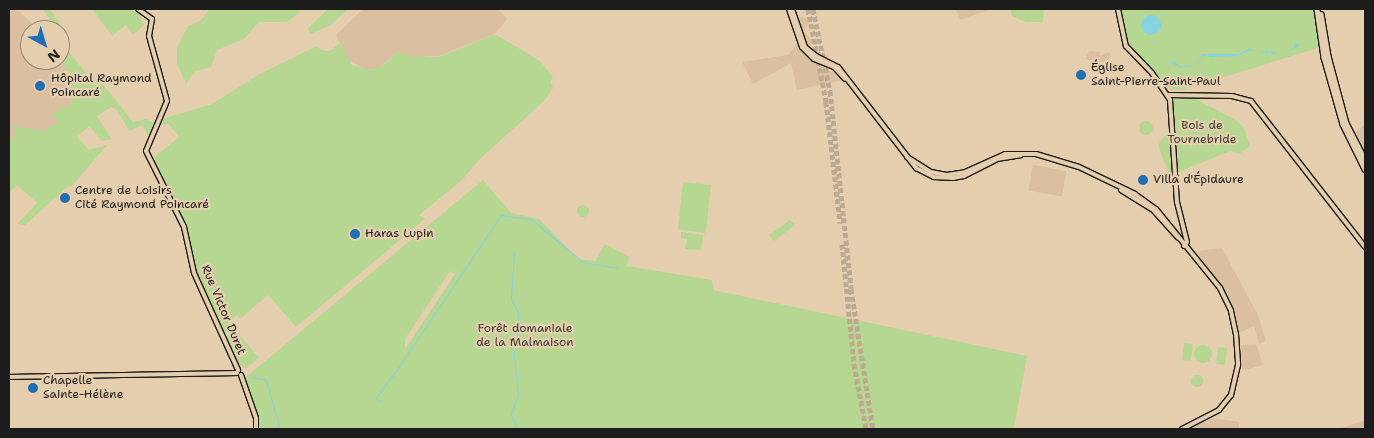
<!DOCTYPE html>
<meta charset="utf-8">
<style>
body{margin:0}
#map{position:relative;width:1374px;height:438px;overflow:hidden;background:#e5ceae;font-family:"Shantell Sans",sans-serif}
div>[style]{position:absolute}
.built>*{inset:0;background:#dabfa0;transform-origin:0 0}
.green>*{inset:0;background:#b6d791;transform-origin:0 0}
.round{border-radius:50%}
.water>*{inset:0;background:#85d4e1}
.stream>*{height:1px;margin:-0.5px;padding:0 0.5px;transform-origin:0.5px;border-radius:0.5px;background:#85d4e1}
.highway-tunnel>*{height:5px;margin-top:-2.5px;transform-origin:0;background:repeating-linear-gradient(90deg,#bdaa91 0 5px,transparent 0 7.5px)}
.roads{filter:drop-shadow(1px 0 #1c1c1c) drop-shadow(-1px 0 #1c1c1c) drop-shadow(0 1px #1c1c1c) drop-shadow(0 -1px #1c1c1c)}
.minor>*{height:4px;margin:-2px;padding:0 2px;transform-origin:2px;border-radius:2px;background:#e5ceae}
.major>*{height:4.5px;margin:-2.25px;padding:0 2.25px;transform-origin:2.25px;border-radius:2.25px;background:#e5ceae}
.dots>*{width:14px;height:14px;translate:-50% -50%;box-sizing:border-box;border:2px solid #e5ceae;border-radius:50%}
span{translate:-50% -50%;white-space:nowrap;text-align:center;line-height:1.15;-webkit-text-stroke:4.5px #e5ceae;paint-order:stroke}
.poi-label{font-size:12px;color:#1c1c1c}
.left{translate:0 -50%;text-align:left}
.park-label{font-size:12px;color:#3b4133}
.street-label{font-size:12px;color:#1c1c1c}
.frame{position:absolute;inset:0;border:10px solid #1c1c1c;pointer-events:none}
.north{position:absolute;left:20px;top:20px;width:50px;height:50px;box-sizing:border-box;background:#e5ceae;border:1px solid #958774;border-radius:50%;rotate:141deg;font-size:14px;font-weight:700;line-height:20px;text-align:center;color:#1c1c1c}
.north::after{content:'';display:block;margin:auto;width:18px;height:22px;background:#1f6fb2;clip-path:polygon(50% 0,100% 100%,50% 72%,0 100%)}
</style>
<div id="map">
<div class="built">
<div style="clip-path:polygon(9px 9px,20px 12px,39px 30px,30px 30px,30px 60px,60px 59px,72px 77px,72px 96px,67px 117px,9px 157px)"></div>
<div style="clip-path:polygon(363px 9px,498px 9px,507px 19px,495px 34px,439px 56px,417px 57px,397px 52px,380px 68px,366px 70px,347px 59px,336px 35px)"></div>
<div style="clip-path:polygon(956px 9px,991px 9px,960px 20px)"></div>
<div style="clip-path:polygon(799px 17px,810px 19px,804px 31px,813px 42px,809px 48px,828px 55px,822px 65px,842px 80px,797px 90px,791px 63px,753px 84px,742px 62px,788px 55px,798px 42px)"></div>
<div style="clip-path:polygon(1089px 51px,1100px 52px,1100px 56px,1109px 52px,1111px 56px,1106px 63px,1085px 59px)"></div>
<div style="clip-path:polygon(1365px 125px,1365px 152px,1355px 132px)"></div>
<div style="left:1033px;top:165px;width:34px;height:26px;rotate:10deg"></div>
<div style="clip-path:polygon(1222px 248px,1258px 315px,1266px 341px,1259px 344px,1254px 326px,1239px 333px,1231px 301px,1196px 251px)"></div>
<div style="clip-path:polygon(1256px 344px,1263px 365px,1245px 370px,1242px 368px,1241px 345px)"></div>
<div style="clip-path:polygon(1213px 418px,1239px 422px,1239px 429px,1186px 429px)"></div>
<div style="clip-path:polygon(1365px 420px,1365px 429px,1338px 429px)"></div>
</div>
<div class="green">
<div style="clip-path:polygon(43px 9px,50px 9px,60px 24px,61px 31px,66px 35px,61px 41px,95px 85px,100px 80px,133px 122px,146px 119px,155px 123px,148px 136px,143px 125px,129px 131px,117px 110px,111px 107px,97px 116px,111px 139px,102px 141px,89px 126px,77px 137px,89px 150px,107px 145px,71px 187px,68px 186px,25px 225px,17px 224px,37px 203px,17px 185px,9px 193px,9px 140px,17px 133px,10px 125px,45px 131px,58px 122px,52px 114px,64px 106px,69px 108px,72px 96px,72px 77px,60px 59px,60px 30px,56px 30px)"></div>
<div style="clip-path:polygon(92px 9px,136px 9px,144px 25px,133px 35px,126px 25px,112px 36px)"></div>
<div style="clip-path:polygon(210px 9px,297px 9px,300px 12px,287px 22px,259px 22px,244px 39px,217px 50px,211px 67px,195px 71px,186px 84px,177px 63px,177px 47px,188px 26px,200px 21px)"></div>
<div style="clip-path:polygon(328px 9px,347px 10px,331px 25px,310px 34px,308px 28px)"></div>
<div style="clip-path:polygon(1010px 9px,1044px 10px,1043px 22px,1026px 22px,1012px 16px)"></div>
<div style="clip-path:polygon(1121px 9px,1315px 9px,1321px 47px,1182px 90px,1171px 90px,1128px 45px)"></div>
<div style="clip-path:polygon(495px 34px,540px 61px,553px 77px,550px 82px,553px 88px,545px 100px,479px 160px,461px 181px,419px 215px,425px 219px,296px 327px,268px 295px,240px 319px,237px 315px,231px 320px,229px 322px,259px 358px,246px 368px,240px 365px,196px 274px,188px 231px,152px 159px,179px 137px,168px 123px,161px 125px,162px 119px,212px 104px,258px 75px,317px 46px,321px 50px,330px 51px,341px 42px,352px 65px,371px 70px,384px 65px,397px 52px,417px 57px,439px 57px)"></div>
<div style="clip-path:polygon(1172px 96px,1190px 96px,1236px 120px,1244px 128px,1250px 146px,1239px 154px,1230px 151px,1177px 173px)"></div>
<div class="round" style="left:1139px;top:121px;width:14px;height:14px"></div>
<div style="clip-path:polygon(1171px 133px,1174px 180px,1170px 177px,1158px 145px,1166px 134px)"></div>
<div style="clip-path:polygon(evenodd,483px 180px,511px 213px,539px 219px,578px 259px,595px 261px,605px 244px,629px 257px,627px 266px,712px 280px,713px 290px,1027px 356px,1014px 429px,256px 429px,245px 378px,483px 180px,450px 271px,455px 274px,405px 349px,405px 339px,450px 271px)"></div>
<div style="left:683px;top:182px;width:28px;height:48px;rotate:6deg"></div>
<div class="round" style="left:577px;top:205px;width:12px;height:12px"></div>
<div style="clip-path:polygon(790px 220px,795px 225px,774px 241px,769px 235px)"></div>
<div style="clip-path:polygon(681px 232px,703px 235px,701px 250px,685px 249px,687px 239px,681px 238px)"></div>
<div style="left:1184px;top:343px;width:9px;height:17px;rotate:6deg"></div>
<div class="round" style="left:1194px;top:345px;width:18px;height:18px"></div>
<div style="left:1218px;top:347px;width:9px;height:17px;rotate:6deg"></div>
<div class="round" style="left:1191px;top:375px;width:12px;height:12px"></div>
</div>
<div class="water">
<div class="round" style="left:1141px;top:15px;width:20px;height:20px"></div>
<div style="clip-path:polygon(1296px 43px,1299px 45px,1295px 48px,1276px 54px,1272px 54px,1270px 52px,1267px 54px,1264px 52px,1257px 55px,1251px 50px,1237px 56px,1210px 57px,1207px 55px,1201px 57px,1200px 61px,1192px 66px,1181px 68px,1172px 63px,1166px 65px,1174px 61px,1181px 67px,1193px 65px,1200px 60px,1201px 54px,1239px 54px,1250px 48px,1257px 55px,1264px 51px,1270px 51px,1276px 54px,1293px 48px)"></div>
</div>
<div class="stream">
<div style="left:514px;top:252px;width:47px;rotate:93.7deg"></div>
<div style="left:511px;top:299px;width:15px;rotate:62deg"></div>
<div style="left:396px;top:371px;width:188px;rotate:-56.1deg"></div>
<div style="left:501px;top:215px;width:30px;rotate:8deg"></div>
<div style="left:531px;top:219px;width:67px;rotate:39.6deg"></div>
<div style="left:583px;top:262px;width:35px;rotate:10deg"></div>
<div style="left:252px;top:377px;width:14px;rotate:12deg"></div>
<div style="left:266px;top:380px;width:51px;rotate:74.1deg"></div>
<div style="left:382px;top:402px;width:7px;rotate:-146deg"></div>
<div style="left:376px;top:398px;width:32px;rotate:-54deg"></div>
<div style="left:518px;top:429px;width:16px;rotate:-117deg"></div>
<div style="left:511px;top:415px;width:22px;rotate:-72deg"></div>
<div style="left:518px;top:394px;width:39px;rotate:-96deg"></div>
<div style="left:514px;top:355px;width:40px;rotate:-84.3deg"></div>
</div>
<div class="highway-tunnel">
<div style="left:808px;top:9px;width:95px;rotate:79deg"></div>
<div style="left:826px;top:102px;width:122px;rotate:83.4deg"></div>
<div style="left:813px;top:9px;width:84px;rotate:78.3deg"></div>
<div style="left:830px;top:91px;width:199px;rotate:83.9deg"></div>
<div style="left:851px;top:289px;width:142px;rotate:81.1deg"></div>
<div style="left:842px;top:244px;width:121px;rotate:84.3deg"></div>
<div style="left:854px;top:364px;width:66px;rotate:79.5deg"></div>
</div>
<div class="roads">
<div class="minor">
<div style="left:138px;top:9px;width:17px;rotate:36deg"></div>
<div style="left:152px;top:19px;width:17px;rotate:100deg"></div>
<div style="left:149px;top:36px;width:67px;rotate:74.5deg"></div>
<div style="left:167px;top:101px;width:54px;rotate:112.8deg"></div>
<div style="left:146px;top:151px;width:85px;rotate:63.4deg"></div>
<div style="left:184px;top:227px;width:47px;rotate:77.7deg"></div>
<div style="left:194px;top:273px;width:107px;rotate:65.6deg"></div>
<div style="left:789px;top:9px;width:40px;rotate:71.1deg"></div>
<div style="left:802px;top:47px;width:17px;rotate:45deg"></div>
<div style="left:814px;top:59px;width:22px;rotate:22deg"></div>
<div style="left:834px;top:67px;width:16px;rotate:47deg"></div>
<div style="left:792px;top:9px;width:40px;rotate:71.1deg"></div>
<div style="left:805px;top:47px;width:14px;rotate:39deg"></div>
<div style="left:816px;top:56px;width:25px;rotate:27deg"></div>
<div style="left:838px;top:67px;width:128px;rotate:52.3deg"></div>
<div style="left:916px;top:168px;width:20px;rotate:27deg"></div>
<div style="left:934px;top:177px;width:19px;rotate:3deg"></div>
<div style="left:953px;top:178px;width:11px;rotate:-10deg"></div>
<div style="left:964px;top:176px;width:37px;rotate:-27deg"></div>
<div style="left:997px;top:159px;width:24px;rotate:-9deg"></div>
<div style="left:1118px;top:9px;width:38px;rotate:78deg"></div>
<div style="left:1126px;top:46px;width:37px;rotate:46deg"></div>
<div style="left:1152px;top:73px;width:32px;rotate:56deg"></div>
<div style="left:1170px;top:100px;width:102px;rotate:86.1deg"></div>
<div style="left:1177px;top:202px;width:41px;rotate:76deg"></div>
<div style="left:1187px;top:242px;width:5px;rotate:127deg"></div>
<div style="left:1168px;top:95px;width:64px;rotate:0.9deg"></div>
<div style="left:1232px;top:96px;width:20px;rotate:15deg"></div>
<div style="left:1251px;top:101px;width:185px;rotate:52deg"></div>
<div style="left:907px;top:157px;width:28px;rotate:32deg"></div>
<div style="left:931px;top:172px;width:16px;rotate:11deg"></div>
<div style="left:947px;top:175px;width:18px;rotate:-9deg"></div>
<div style="left:965px;top:172px;width:44px;rotate:-24.2deg"></div>
<div style="left:1005px;top:154px;width:31px"></div>
<div style="left:1036px;top:154px;width:45px;rotate:16.8deg"></div>
<div style="left:1079px;top:167px;width:62px;rotate:25.7deg"></div>
<div style="left:1135px;top:194px;width:26px;rotate:36deg"></div>
<div style="left:1156px;top:209px;width:102px;rotate:51deg"></div>
<div style="left:1220px;top:288px;width:25px;rotate:64deg"></div>
<div style="left:1231px;top:311px;width:24px;rotate:78deg"></div>
<div style="left:1236px;top:334px;width:31px;rotate:86deg"></div>
<div style="left:1238px;top:365px;width:31px;rotate:103deg"></div>
<div style="left:1231px;top:395px;width:19px;rotate:129deg"></div>
<div style="left:1219px;top:410px;width:42px;rotate:152.8deg"></div>
<div style="left:1121px;top:190px;width:39px;rotate:32deg"></div>
<div style="left:1154px;top:211px;width:36px;rotate:48deg"></div>
<div style="left:241px;top:375px;width:46px;rotate:70.8deg"></div>
<div style="left:256px;top:418px;width:11px;rotate:90deg"></div>
<div style="left:9px;top:377px;width:228px;rotate:-1deg"></div>
</div>
<div class="major">
<div style="left:1317px;top:9px;width:49px;rotate:81.7deg"></div>
<div style="left:1324px;top:57px;width:70px;rotate:74.2deg"></div>
<div style="left:1343px;top:124px;width:50px;rotate:63.9deg"></div>
<div style="left:1321px;top:14px;width:43px;rotate:80.5deg"></div>
<div style="left:1328px;top:56px;width:69px;rotate:75deg"></div>
<div style="left:1346px;top:123px;width:42px;rotate:62.8deg"></div>
</div>
</div>
<div class="dots">
<div style="left:1081px;top:75px;background:#1f6fb2"></div>
<div style="left:40px;top:86px;background:#1f6fb2"></div>
<div style="left:1143px;top:180px;background:#1f6fb2"></div>
<div style="left:65px;top:198px;background:#1f6fb2"></div>
<div style="left:355px;top:234px;background:#1f6fb2"></div>
<div style="left:33px;top:388px;background:#1f6fb2"></div>
</div>
<div class="poi-label">
<span class="left" style="left:1091px;top:75px">Église<br>Saint-Pierre-Saint-Paul</span>
<span class="left" style="left:51px;top:86px">Hôpital Raymond<br>Poincaré</span>
<span class="left" style="left:1153px;top:180px">Villa d'Épidaure</span>
<span class="left" style="left:75px;top:198px">Centre de Loisirs<br>Cité Raymond Poincaré</span>
<span class="left" style="left:365px;top:234px">Haras Lupin</span>
<span class="left" style="left:43px;top:388px">Chapelle<br>Sainte-Hélène</span>
</div>
<div class="park-label">
<span style="left:1202px;top:133px">Bois de<br>Tournebride</span>
<span style="left:525px;top:336px">Forêt domaniale<br>de la Malmaison</span>
</div>
<div class="street-label">
<span style="left:223px;top:310px;rotate:67deg">Rue Victor Duret</span>
</div>
<div class="frame"></div>
<div class="north">N</div>
</div>
